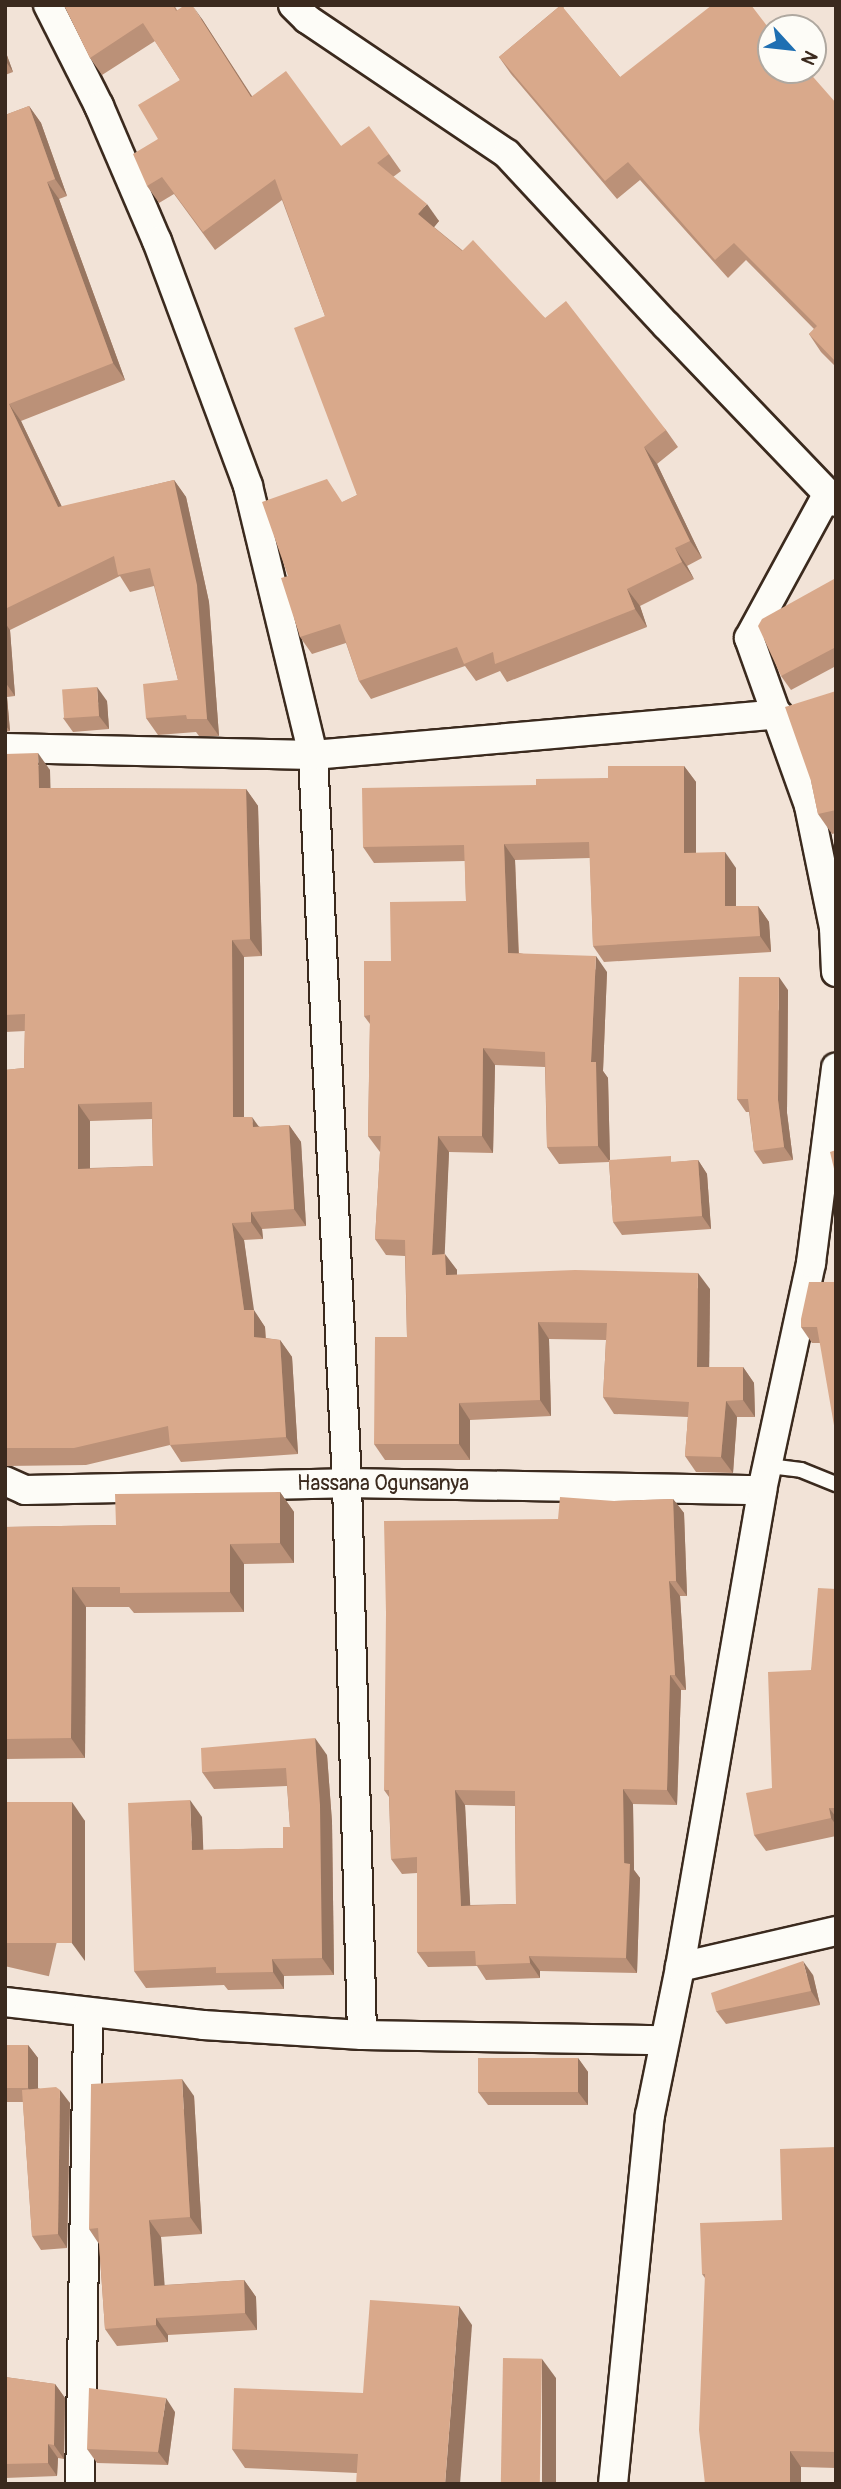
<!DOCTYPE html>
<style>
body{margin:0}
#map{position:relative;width:841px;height:2489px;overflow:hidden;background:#f2e3d7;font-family:Pangolin,sans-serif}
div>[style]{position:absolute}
.roads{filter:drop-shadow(2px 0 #3b2a1e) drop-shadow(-2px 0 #3b2a1e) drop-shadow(0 2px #3b2a1e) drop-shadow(0 -2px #3b2a1e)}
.service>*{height:14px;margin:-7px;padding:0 7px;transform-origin:7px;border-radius:7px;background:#fdfcf7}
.minor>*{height:28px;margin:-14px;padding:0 14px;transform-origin:14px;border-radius:14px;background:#fdfcf7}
.wall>*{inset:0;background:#bb9178;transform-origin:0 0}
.shaded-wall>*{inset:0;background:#987661}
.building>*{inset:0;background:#d9a98b;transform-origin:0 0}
span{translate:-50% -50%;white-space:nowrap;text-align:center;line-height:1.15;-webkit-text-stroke:5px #fdfcf7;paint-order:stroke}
.street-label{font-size:21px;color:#3b2a1e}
.frame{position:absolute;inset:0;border:7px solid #3b2a1e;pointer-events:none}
.north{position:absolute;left:757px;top:14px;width:70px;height:70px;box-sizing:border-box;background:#fdfcf7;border:2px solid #afa8a0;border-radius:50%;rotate:117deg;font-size:19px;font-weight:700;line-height:28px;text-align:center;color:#3b2a1e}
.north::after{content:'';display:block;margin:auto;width:24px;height:32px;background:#1f6fb2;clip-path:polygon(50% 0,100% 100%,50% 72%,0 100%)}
</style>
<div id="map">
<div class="roads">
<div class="service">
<div style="left:769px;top:1466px;width:32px;rotate:7deg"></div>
<div style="left:801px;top:1470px;width:38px;rotate:22deg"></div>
</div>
<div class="minor">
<div style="left:48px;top:5px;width:113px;rotate:63.2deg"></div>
<div style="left:99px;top:106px;width:147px;rotate:66.8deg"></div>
<div style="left:157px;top:241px;width:261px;rotate:69.6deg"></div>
<div style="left:248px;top:486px;width:277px;rotate:76.4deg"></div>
<div style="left:313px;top:755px;width:729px;rotate:87.33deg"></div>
<div style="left:347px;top:1483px;width:552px;rotate:88.44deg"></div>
<div style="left:293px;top:5px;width:20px;rotate:45deg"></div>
<div style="left:307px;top:19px;width:241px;rotate:34deg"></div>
<div style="left:507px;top:154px;width:233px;rotate:47.1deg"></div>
<div style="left:666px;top:325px;width:245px;rotate:46.2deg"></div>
<div style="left:827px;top:495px;width:163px;rotate:118.6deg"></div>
<div style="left:749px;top:638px;width:178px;rotate:70.3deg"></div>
<div style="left:809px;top:806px;width:125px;rotate:78.4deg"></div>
<div style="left:834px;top:928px;width:44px;rotate:87.4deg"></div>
<div style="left:5px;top:748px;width:308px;rotate:1.3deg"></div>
<div style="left:313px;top:755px;width:467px;rotate:-5deg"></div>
<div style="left:5px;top:1481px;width:22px;rotate:24deg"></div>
<div style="left:25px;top:1490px;width:322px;rotate:-1.2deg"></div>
<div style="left:347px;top:1483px;width:415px;rotate:1deg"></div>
<div style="left:680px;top:1967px;width:160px;rotate:-13deg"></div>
<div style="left:5px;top:2002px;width:199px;rotate:6.6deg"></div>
<div style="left:203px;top:2025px;width:159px;rotate:3.6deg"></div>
<div style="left:362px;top:2035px;width:301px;rotate:1deg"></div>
<div style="left:80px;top:2484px;width:472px;rotate:-89deg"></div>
<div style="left:613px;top:2484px;width:371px;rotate:-84.3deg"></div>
<div style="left:650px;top:2115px;width:151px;rotate:-78.5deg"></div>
<div style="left:680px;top:1967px;width:484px;rotate:-80.2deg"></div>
<div style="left:762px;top:1490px;width:232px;rotate:-77.8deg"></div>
<div style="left:811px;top:1263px;width:197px;rotate:-82.7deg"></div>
</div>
</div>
<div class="wall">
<div style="clip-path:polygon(64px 5px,174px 5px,177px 10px,202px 19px,252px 96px,341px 146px,389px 154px,401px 171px,393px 177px,439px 221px,434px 227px,545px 318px,666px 430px,678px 447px,657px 464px,702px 558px,687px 566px,694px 579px,640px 606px,647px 627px,507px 682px,500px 671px,476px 681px,465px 666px,371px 699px,359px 681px,346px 643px,312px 654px,300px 637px,288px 576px,343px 502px,357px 495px,325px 316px,282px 200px,215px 250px,174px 194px,159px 203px,147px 186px,158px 139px,180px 80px,155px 41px,102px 75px,90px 58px)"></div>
<div style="clip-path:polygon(561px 5px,566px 5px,563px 8px,620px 77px,771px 70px,836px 103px,836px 367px,821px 352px,809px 334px,814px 329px,746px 260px,728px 278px,640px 180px,617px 199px,511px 74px,499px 57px)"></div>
<div style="clip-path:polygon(5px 50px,13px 72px,5px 75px)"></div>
<div style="clip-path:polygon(29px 106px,41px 123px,67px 196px,59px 199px,125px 380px,21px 421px,62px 507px,174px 480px,186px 497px,209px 602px,219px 736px,199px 736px,196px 732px,158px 735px,146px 718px,178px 680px,154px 586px,130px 592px,120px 576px,10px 630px,15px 696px,7px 697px,10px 731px,5px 732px,5px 115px)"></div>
<div style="clip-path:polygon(836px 582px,836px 666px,791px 690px,781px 676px)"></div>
<div style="clip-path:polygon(836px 691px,836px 833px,832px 834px,818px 814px,811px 781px)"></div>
<div style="clip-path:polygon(107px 701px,109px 729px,73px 732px,63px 718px)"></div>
<div style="clip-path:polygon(evenodd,5px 754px,50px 770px,50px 788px,246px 789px,258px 806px,262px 956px,244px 957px,244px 1117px,260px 1127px,289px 1125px,301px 1142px,306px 1226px,262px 1229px,263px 1239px,244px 1240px,253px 1310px,265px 1327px,266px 1338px,280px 1340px,292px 1357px,298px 1454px,181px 1462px,170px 1445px,86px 1465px,5px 1466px,5px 1070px,24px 1068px,25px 1031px,5px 1032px,5px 754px,152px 1119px,153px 1166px,90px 1168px,90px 1121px,152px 1119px)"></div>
<div style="clip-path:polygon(684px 766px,696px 782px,696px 853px,736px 868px,736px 906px,758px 906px,769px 922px,771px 952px,604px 962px,593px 946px,590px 858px,515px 860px,519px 953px,607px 972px,603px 1071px,608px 1078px,610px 1160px,675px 1162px,698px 1160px,707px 1174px,711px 1229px,622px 1235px,613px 1222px,609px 1162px,559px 1164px,547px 1147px,545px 1067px,495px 1065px,493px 1153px,449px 1152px,444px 1254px,457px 1270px,457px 1275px,710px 1289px,709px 1367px,743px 1367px,754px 1383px,755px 1417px,737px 1417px,733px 1473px,696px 1472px,685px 1456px,688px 1417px,614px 1414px,603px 1397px,606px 1340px,549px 1339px,551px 1416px,470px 1420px,470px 1460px,385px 1460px,374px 1444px,407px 1337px,405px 1256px,386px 1255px,375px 1239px,380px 1152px,368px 1136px,370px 1024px,364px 1016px,391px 961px,466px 901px,465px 861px,374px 863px,363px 847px,536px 785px,608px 778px)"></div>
<div style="clip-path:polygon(788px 990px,787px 1113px,793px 1160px,763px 1164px,754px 1151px,749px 1112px,746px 1112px,737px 1099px)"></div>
<div style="clip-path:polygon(836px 1282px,820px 1343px,812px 1343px,801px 1327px)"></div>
<div style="clip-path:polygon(280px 1492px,294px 1512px,294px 1563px,244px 1564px,244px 1612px,134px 1613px,129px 1607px,86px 1607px,85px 1758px,5px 1759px,5px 1527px,116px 1525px)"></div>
<div style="clip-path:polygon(evenodd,673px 1499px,684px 1513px,687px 1596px,680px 1596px,686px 1690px,681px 1690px,677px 1805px,633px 1804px,634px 1870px,640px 1878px,637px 1973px,540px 1971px,540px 1978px,486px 1980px,477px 1966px,428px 1967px,417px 1952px,417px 1873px,402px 1874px,391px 1859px,389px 1797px,384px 1790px,558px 1519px,614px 1501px,673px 1499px,465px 1805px,515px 1806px,516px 1904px,470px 1905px,465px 1805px)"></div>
<div style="clip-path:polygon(836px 1589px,836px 1836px,766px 1851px,754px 1835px,772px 1788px,811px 1670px)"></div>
<div style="clip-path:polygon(327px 1755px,332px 1822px,334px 1975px,284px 1976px,284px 1989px,228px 1990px,224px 1985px,146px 1988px,134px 1971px,202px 1817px,203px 1850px,283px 1848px,290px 1827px,287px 1786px,214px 1789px,202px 1772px)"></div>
<div style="left:5px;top:1802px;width:82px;height:160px;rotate:13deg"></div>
<div style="clip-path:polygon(813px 1975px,820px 2005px,726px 2024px,716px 2011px)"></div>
<div style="clip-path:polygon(5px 2045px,28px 2045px,38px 2058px,38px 2088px,70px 2103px,67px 2248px,41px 2250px,32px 2236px,23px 2102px,5px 2102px)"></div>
<div style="clip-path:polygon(578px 2058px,588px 2072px,588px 2105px,488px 2105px,478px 2092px)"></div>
<div style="clip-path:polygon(194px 2096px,202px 2234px,161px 2237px,164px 2285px,244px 2280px,256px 2297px,257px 2330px,168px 2335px,168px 2342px,117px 2346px,105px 2329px,99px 2244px,89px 2229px)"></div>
<div style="clip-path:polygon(836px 2147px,836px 2468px,801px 2467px,801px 2484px,705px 2484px,705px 2278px,702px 2274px,782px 2220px)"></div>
<div style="clip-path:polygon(472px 2325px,357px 2473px,245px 2468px,232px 2449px,363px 2393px)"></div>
<div style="clip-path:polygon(5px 2377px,55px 2384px,65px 2398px,64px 2459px,58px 2458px,57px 2476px,5px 2478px)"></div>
<div style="clip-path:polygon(175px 2412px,168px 2465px,97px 2463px,87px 2449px)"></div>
</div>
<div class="shaded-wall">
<div style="clip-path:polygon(192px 5px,202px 19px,263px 114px,251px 97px)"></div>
<div style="clip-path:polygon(5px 50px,13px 72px,5px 60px)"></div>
<div style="clip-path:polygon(29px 106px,41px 123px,67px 196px,55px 179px)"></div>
<div style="clip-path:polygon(47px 182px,59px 199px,125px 380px,113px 363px)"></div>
<div style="clip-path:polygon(427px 204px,439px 221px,430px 232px,418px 214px)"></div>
<div style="clip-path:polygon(9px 404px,21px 421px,70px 524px,58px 507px)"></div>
<div style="clip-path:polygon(644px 447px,657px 464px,702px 558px,690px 541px)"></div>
<div style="clip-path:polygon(174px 480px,186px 497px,209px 602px,219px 736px,207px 719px)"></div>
<div style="clip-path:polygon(675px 548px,687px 566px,694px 579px,682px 562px)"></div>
<div style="clip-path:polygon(627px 589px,640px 606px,647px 627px,635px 609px)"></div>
<div style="clip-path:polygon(5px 623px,10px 630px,15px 696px,5px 682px)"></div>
<div style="clip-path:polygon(97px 687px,107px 701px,109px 729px,99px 716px)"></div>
<div style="clip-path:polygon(5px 694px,7px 697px,10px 731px,5px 725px)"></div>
<div style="clip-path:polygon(38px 753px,50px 770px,51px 805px,39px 788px)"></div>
<div style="clip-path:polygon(684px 766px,696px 782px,696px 870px,684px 853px)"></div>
<div style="clip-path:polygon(246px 789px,258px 806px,262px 956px,250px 939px)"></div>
<div style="clip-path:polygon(504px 844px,515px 860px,519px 969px,508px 953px)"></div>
<div style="clip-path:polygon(725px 852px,736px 868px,736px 923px,725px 906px)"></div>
<div style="clip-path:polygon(758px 906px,769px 922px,771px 952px,760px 936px)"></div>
<div style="clip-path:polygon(232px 940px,244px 957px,244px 1134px,233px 1117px)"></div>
<div style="clip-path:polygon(596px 956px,607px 972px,603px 1071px,608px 1078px,610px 1162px,598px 1146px,591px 1062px)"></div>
<div style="clip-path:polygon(779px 977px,788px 990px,787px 1113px,793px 1160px,784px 1147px,778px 1100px)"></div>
<div style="clip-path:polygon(483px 1048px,495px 1065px,493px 1153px,482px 1136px)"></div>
<div style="clip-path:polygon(78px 1104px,90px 1121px,90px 1186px,78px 1169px)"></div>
<div style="clip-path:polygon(252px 1117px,264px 1134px,253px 1127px)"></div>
<div style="clip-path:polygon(289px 1125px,301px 1142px,306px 1226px,294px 1209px)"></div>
<div style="clip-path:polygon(438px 1136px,449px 1152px,444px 1271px,432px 1255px)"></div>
<div style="clip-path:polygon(698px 1160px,707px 1174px,711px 1229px,702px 1216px)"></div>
<div style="clip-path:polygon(251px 1212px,262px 1229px,263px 1239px,251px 1222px)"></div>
<div style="clip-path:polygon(232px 1223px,244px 1240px,254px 1310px,265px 1327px,266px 1354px,254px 1337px,244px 1310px)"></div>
<div style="clip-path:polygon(445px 1254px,457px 1270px,457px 1292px,446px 1275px)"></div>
<div style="clip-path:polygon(698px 1273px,710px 1289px,709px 1384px,697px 1367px)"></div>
<div style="clip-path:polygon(538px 1322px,549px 1339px,551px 1416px,540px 1400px)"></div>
<div style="clip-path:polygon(280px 1340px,292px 1357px,298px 1454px,286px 1437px)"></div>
<div style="clip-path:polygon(743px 1367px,754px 1383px,755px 1417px,743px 1400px)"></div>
<div style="clip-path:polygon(726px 1401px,737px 1417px,733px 1473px,721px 1457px)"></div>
<div style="clip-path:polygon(459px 1403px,470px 1420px,470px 1460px,459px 1444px)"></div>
<div style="clip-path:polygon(280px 1492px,294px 1512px,294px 1563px,280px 1543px)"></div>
<div style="clip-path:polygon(673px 1499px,684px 1513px,687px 1596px,676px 1581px)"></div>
<div style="clip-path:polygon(230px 1544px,244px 1564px,244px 1612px,230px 1592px)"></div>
<div style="clip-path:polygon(669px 1581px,680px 1596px,686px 1690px,675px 1675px)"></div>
<div style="clip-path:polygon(72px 1587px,86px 1607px,85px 1758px,71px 1738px)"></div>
<div style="clip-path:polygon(670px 1675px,681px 1690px,677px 1805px,667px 1790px)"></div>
<div style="clip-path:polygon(315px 1738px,327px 1755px,332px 1822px,334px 1975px,322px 1958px)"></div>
<div style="clip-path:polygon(623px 1789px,633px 1804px,634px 1870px,640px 1878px,637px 1973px,626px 1958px)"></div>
<div style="clip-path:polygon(455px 1790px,465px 1805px,471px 1920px,461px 1906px)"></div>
<div style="clip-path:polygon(190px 1800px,202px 1817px,204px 1867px,192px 1850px)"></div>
<div style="clip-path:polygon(72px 1802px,85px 1821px,85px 1961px,71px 1942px)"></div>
<div style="clip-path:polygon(829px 1808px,836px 1817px,836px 1825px,831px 1818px)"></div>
<div style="clip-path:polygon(529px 1956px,540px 1971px,540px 1978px,530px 1963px)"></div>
<div style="clip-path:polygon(272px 1959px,284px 1976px,284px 1989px,273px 1972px)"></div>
<div style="clip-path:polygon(803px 1961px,813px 1975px,820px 2005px,811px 1991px)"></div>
<div style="clip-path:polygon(28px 2045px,38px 2058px,38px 2102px,28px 2088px)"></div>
<div style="clip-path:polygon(578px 2058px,588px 2072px,588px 2105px,578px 2092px)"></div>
<div style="clip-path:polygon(182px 2079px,194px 2096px,202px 2234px,190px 2217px)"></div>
<div style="clip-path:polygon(60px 2090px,70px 2103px,67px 2248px,58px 2234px)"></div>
<div style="clip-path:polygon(149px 2220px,161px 2237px,166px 2303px,154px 2286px)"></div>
<div style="clip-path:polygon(244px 2280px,256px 2297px,257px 2330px,245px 2313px)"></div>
<div style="clip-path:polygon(459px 2306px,472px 2325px,460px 2484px,445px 2484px)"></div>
<div style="clip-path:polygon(156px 2318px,168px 2335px,168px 2342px,156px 2325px)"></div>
<div style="clip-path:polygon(542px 2359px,556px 2378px,556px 2484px,542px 2484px)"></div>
<div style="clip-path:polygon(55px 2384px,65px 2398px,64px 2459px,54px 2445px)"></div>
<div style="clip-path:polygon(166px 2398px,175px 2412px,168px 2465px,158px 2452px)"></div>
<div style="clip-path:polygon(48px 2444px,58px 2458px,57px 2476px,48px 2463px)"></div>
<div style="clip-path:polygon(790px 2451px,801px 2467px,801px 2484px,790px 2484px)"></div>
</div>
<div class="building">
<div style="clip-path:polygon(64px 5px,173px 5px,176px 11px,185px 5px,192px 5px,251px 97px,286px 71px,341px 146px,369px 126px,389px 154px,377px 163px,427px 204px,418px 214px,462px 251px,473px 240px,545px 318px,566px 301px,666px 430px,644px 447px,690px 541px,675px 548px,682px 562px,627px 589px,635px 609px,495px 664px,493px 652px,464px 664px,457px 647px,359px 681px,340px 624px,300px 637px,281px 578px,288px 576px,262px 502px,327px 479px,342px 502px,357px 495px,294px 328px,325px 316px,275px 179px,203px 232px,162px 177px,147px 186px,133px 154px,158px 139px,138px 105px,180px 80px,143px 23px,90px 58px)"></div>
<div style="clip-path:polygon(561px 5px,620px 77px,712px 5px,751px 5px,771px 31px,771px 70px,807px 70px,836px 103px,836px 362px,809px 334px,817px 326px,734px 243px,715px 260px,628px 162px,605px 181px,499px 57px)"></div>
<div style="clip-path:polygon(29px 106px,55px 179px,47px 182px,113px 363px,9px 404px,58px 507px,174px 480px,197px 585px,207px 719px,187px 719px,186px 715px,146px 718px,143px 684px,178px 680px,150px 568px,118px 575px,114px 556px,5px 609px,5px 115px)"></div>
<div style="clip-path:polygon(834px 579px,836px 583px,836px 647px,781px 676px,758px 626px,762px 619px)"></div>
<div style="left:97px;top:687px;width:29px;height:35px;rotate:86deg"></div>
<div style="clip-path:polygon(836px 691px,836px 810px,818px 814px,811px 781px,785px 707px)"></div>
<div style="clip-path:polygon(evenodd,38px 753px,39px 788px,246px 789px,250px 939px,232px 940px,233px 1117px,252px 1117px,253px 1127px,289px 1125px,294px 1209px,251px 1212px,251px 1222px,232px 1223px,244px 1310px,254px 1310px,254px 1337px,280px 1340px,286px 1437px,170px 1445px,168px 1426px,74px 1448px,5px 1448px,5px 1070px,24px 1068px,25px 1014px,5px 1015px,5px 754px,38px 753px,152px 1102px,153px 1166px,78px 1169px,78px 1104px,152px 1102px)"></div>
<div style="clip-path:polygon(608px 766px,684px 766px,684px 853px,725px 852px,725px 906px,758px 906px,760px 936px,593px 946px,589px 842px,504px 844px,508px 953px,596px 956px,591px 1062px,596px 1062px,598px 1146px,547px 1147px,545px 1052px,483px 1048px,482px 1136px,438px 1136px,432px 1255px,445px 1254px,446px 1275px,575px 1270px,698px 1273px,697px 1367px,743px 1367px,743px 1400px,726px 1401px,721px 1457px,685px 1456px,689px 1402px,603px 1397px,607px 1323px,538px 1322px,540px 1400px,459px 1403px,459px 1444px,374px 1444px,375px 1337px,407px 1337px,405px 1240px,375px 1239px,381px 1136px,368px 1136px,370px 1015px,364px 1016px,364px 961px,391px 961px,390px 902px,466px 901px,464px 845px,363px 847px,362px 788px,536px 785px,536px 779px,608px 778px)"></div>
<div style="clip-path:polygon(739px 977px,779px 977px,778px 1100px,784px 1147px,754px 1151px,748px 1099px,737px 1099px)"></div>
<div style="clip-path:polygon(836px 1150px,836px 1177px,830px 1152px)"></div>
<div style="clip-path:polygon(671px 1156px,671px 1162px,698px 1160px,702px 1216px,613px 1222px,609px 1160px)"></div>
<div style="clip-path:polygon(809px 1282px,836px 1282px,836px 1437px,817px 1327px,801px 1327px,801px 1319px)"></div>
<div style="clip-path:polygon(280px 1492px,280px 1543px,230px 1544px,230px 1592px,120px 1593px,120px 1587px,72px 1587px,71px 1738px,5px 1739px,5px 1527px,116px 1525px,115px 1494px)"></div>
<div style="clip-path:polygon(evenodd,560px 1497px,614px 1501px,673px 1499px,676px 1581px,669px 1581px,675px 1675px,670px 1675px,667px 1790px,623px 1789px,624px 1863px,630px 1864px,626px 1958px,529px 1956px,530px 1963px,476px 1965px,475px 1951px,417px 1952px,417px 1857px,391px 1859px,389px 1790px,384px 1790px,386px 1613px,384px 1521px,558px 1519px,560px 1497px,455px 1790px,515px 1791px,516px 1904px,461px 1906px,455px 1790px)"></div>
<div style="clip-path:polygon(818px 1588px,836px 1589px,836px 1808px,829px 1808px,831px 1818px,754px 1835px,746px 1793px,772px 1788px,768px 1672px,811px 1670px)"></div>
<div style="clip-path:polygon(315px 1738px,320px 1805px,322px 1958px,272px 1959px,273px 1972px,216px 1973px,216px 1967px,134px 1971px,128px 1803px,190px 1800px,192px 1850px,283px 1848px,283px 1827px,290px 1827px,286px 1768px,202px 1772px,201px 1748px)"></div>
<div style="left:5px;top:1802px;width:67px;height:141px"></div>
<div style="clip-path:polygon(803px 1961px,811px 1991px,716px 2011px,711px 1993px)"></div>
<div style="left:5px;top:2045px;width:23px;height:43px"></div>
<div style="left:478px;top:2058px;width:100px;height:34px"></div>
<div style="clip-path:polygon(182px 2079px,190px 2217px,149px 2220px,154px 2286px,244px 2280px,245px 2313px,156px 2318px,156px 2325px,105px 2329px,98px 2228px,89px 2229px,91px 2084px)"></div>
<div style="clip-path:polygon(56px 2087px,60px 2090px,58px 2234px,32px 2236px,22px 2090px)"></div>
<div style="clip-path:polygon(836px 2147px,836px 2452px,790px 2451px,790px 2484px,705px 2484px,699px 2430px,705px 2274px,702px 2274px,700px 2223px,782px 2220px,780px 2149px)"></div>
<div style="clip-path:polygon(370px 2300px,459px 2306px,445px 2484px,356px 2484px,358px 2454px,232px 2449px,234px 2388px,363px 2393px)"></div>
<div style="left:503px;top:2358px;width:39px;height:126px;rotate:1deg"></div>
<div style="clip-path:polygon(5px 2377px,55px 2384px,54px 2445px,48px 2444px,48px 2463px,5px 2464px)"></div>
<div style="clip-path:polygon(89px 2388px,166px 2398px,158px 2452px,87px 2449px)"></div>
</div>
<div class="street-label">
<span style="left:383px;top:1484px">Hassana Ogunsanya</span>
</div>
<div class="frame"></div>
<div class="north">N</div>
</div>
